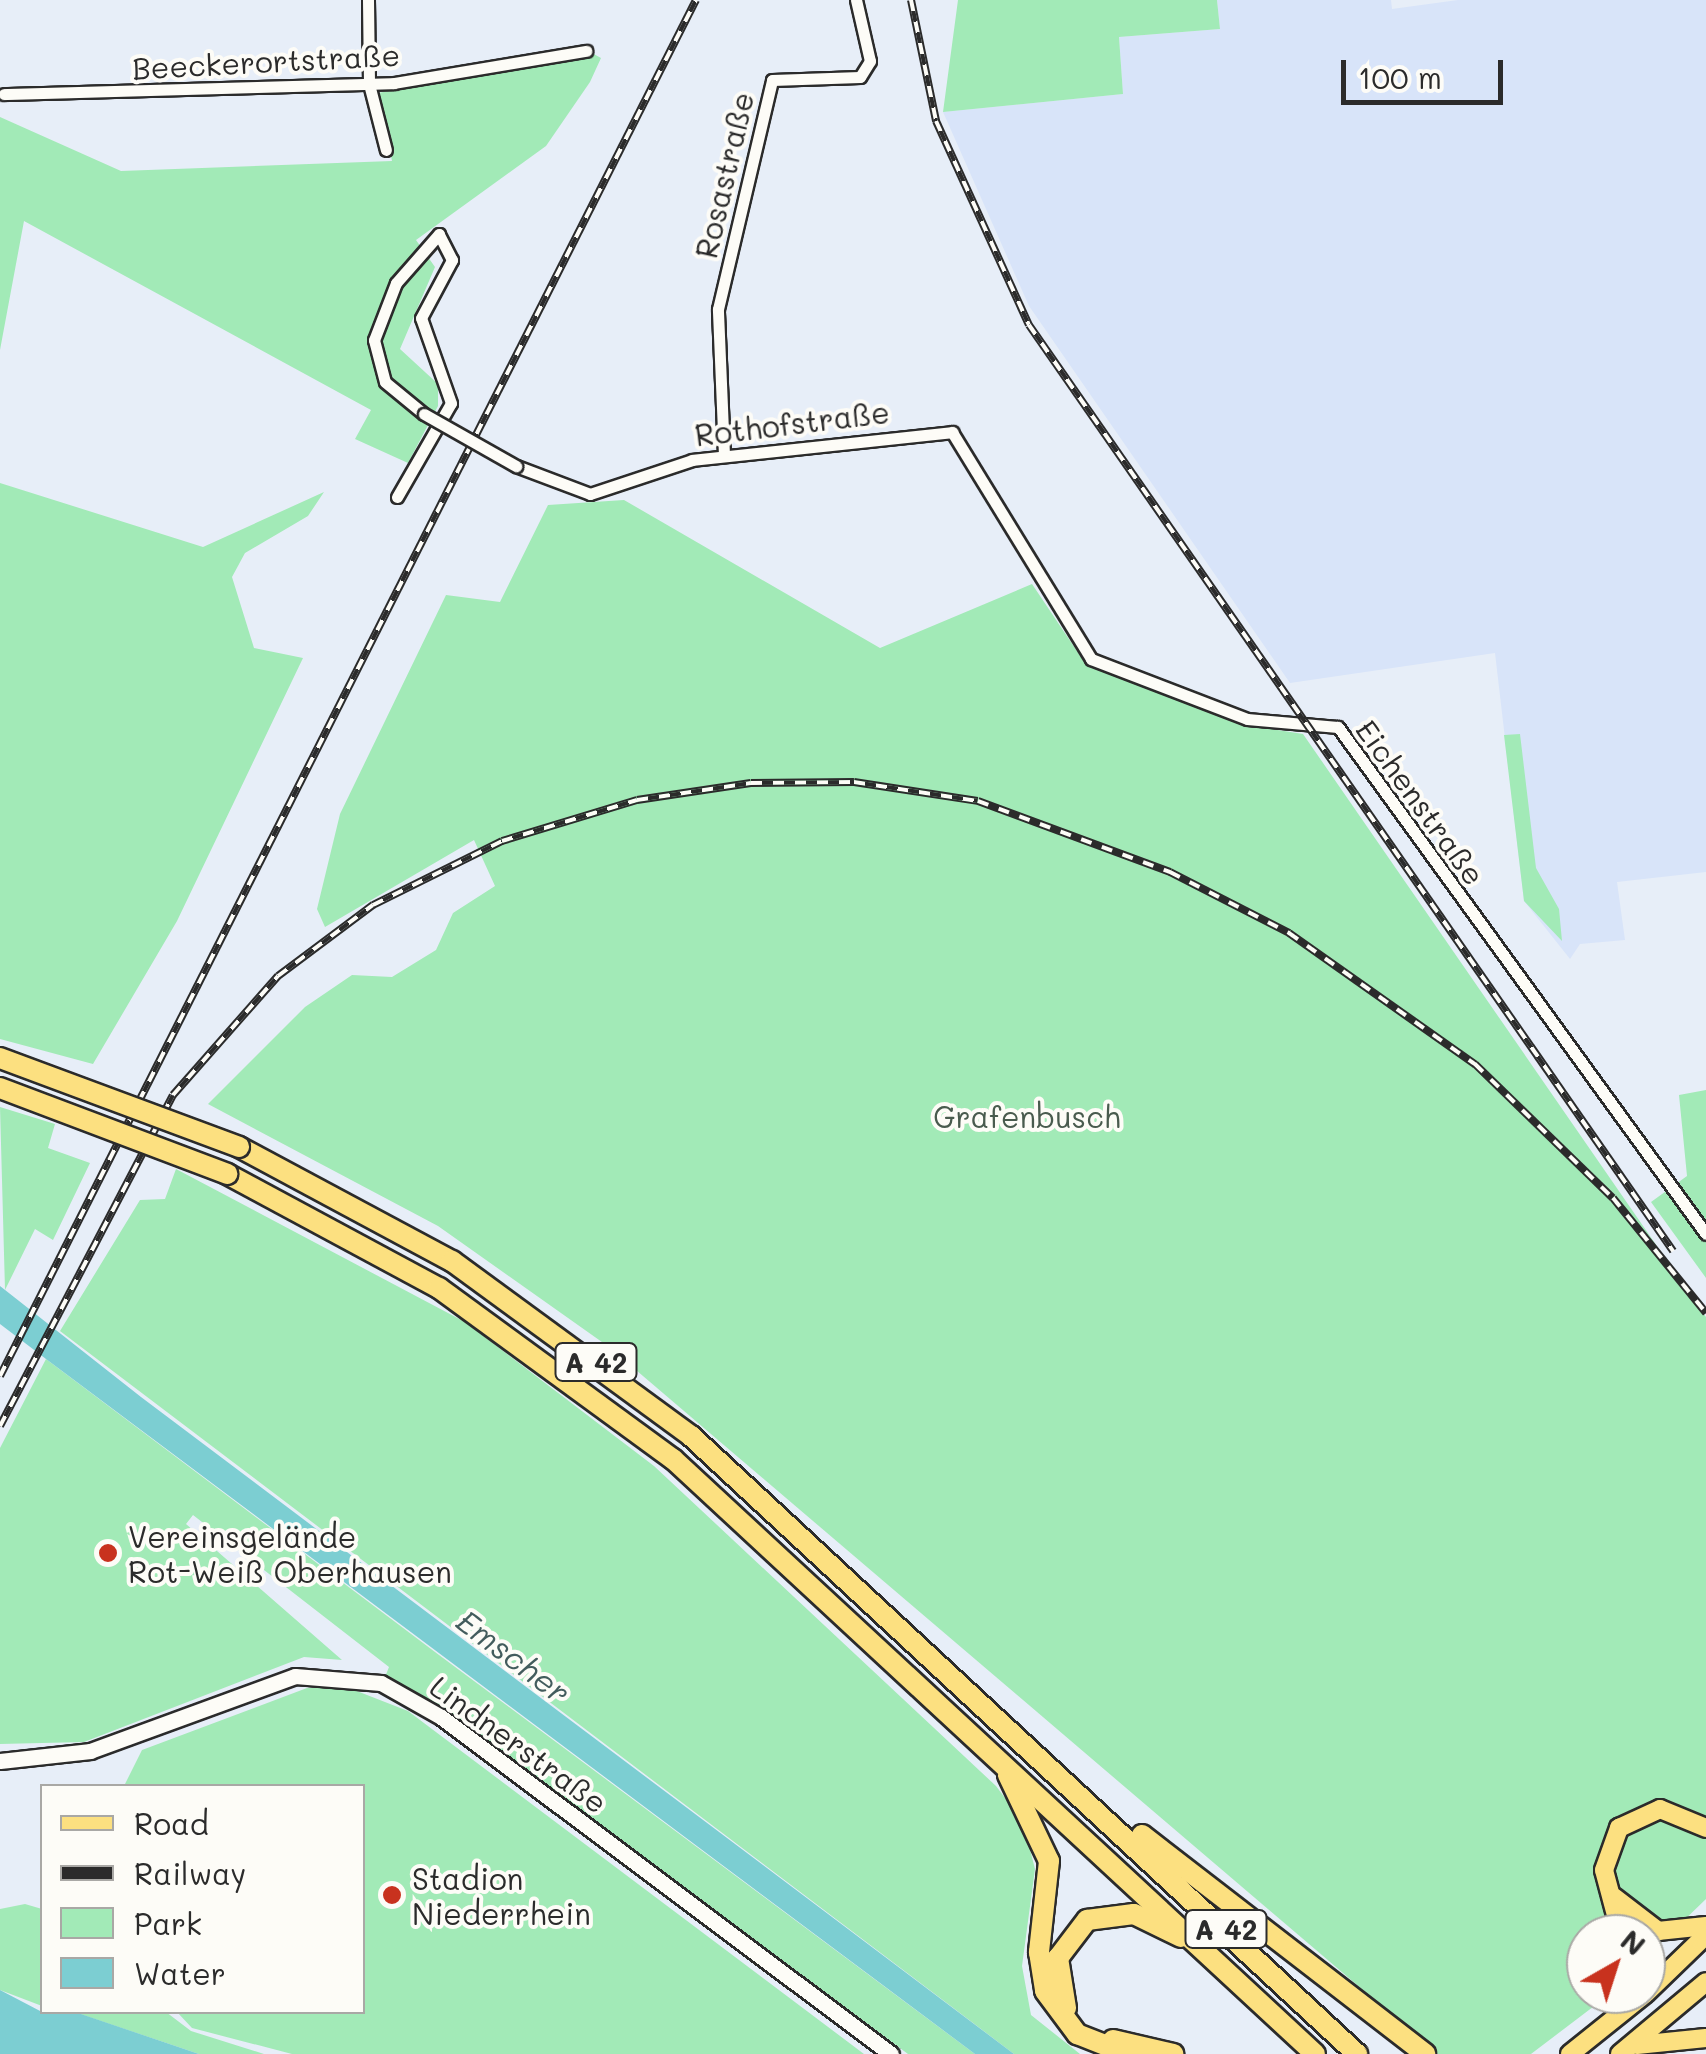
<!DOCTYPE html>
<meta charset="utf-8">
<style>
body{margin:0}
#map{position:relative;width:1706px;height:2054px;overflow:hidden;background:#e7eef8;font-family:Mali,sans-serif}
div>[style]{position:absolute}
.built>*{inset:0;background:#d8e4f9}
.green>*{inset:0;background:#a2eab7}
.water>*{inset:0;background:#7cced2}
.roads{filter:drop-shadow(2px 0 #2b2b2b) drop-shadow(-2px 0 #2b2b2b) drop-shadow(0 2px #2b2b2b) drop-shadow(0 -2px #2b2b2b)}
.street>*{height:11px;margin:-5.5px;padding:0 5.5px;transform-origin:5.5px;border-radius:5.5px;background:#fdfcf7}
.secondary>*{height:15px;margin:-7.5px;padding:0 7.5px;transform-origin:7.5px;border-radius:7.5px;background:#fdfcf7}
.primary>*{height:18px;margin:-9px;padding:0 9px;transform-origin:9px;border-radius:9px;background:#fce080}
.highway>*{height:20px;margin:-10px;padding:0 10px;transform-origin:10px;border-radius:10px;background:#fce080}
.rail>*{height:8px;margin-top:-4px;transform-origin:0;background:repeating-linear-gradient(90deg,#fdfcf7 0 11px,#2b2b2b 0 22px);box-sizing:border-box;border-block:2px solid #2b2b2b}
.bridges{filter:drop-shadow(2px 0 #2b2b2b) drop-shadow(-2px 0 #2b2b2b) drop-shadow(0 2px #2b2b2b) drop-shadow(0 -2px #2b2b2b)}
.street-bridge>*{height:11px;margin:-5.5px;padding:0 5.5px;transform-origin:5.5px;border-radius:5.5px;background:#fdfcf7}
.highway-bridge>*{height:20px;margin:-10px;padding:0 10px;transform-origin:10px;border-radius:10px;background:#fce080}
.dots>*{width:28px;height:28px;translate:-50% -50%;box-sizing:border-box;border:5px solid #fdfcf7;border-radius:50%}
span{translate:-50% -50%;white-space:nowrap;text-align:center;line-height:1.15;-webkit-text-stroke:8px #fdfcf7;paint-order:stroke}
.shield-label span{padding:2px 8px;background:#fdfcf7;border:2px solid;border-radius:8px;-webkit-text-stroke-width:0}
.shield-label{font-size:28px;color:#2b2b2b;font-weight:700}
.street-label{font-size:30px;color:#2b2b2b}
.park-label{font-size:30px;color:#495b4e}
.poi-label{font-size:30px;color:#2b2b2b}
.left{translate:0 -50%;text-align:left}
.water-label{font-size:32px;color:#435c5d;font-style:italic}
.legend{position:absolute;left:40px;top:1784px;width:325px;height:230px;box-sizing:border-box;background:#fdfcf7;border:2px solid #a9a8a5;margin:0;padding:12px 18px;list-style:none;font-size:30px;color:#2b2b2b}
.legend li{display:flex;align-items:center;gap:20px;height:50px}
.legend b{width:50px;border:2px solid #a9a8a5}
.north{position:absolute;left:1566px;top:1914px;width:100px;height:100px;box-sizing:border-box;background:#fdfcf7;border:2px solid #a9a8a5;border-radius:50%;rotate:39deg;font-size:28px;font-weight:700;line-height:40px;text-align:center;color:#2b2b2b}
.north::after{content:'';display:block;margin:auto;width:35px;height:45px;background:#c8321e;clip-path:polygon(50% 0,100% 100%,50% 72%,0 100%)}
.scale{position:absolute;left:1341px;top:60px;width:162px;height:45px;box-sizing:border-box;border:5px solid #2b2b2b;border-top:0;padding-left:12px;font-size:30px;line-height:35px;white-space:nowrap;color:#2b2b2b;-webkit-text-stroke:8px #fdfcf7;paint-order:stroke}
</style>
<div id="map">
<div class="built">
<div style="clip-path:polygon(1217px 0,1391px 0,1392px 9px,1458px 0,1706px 0,1706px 872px,1617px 882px,1625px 940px,1580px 944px,1570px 959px,1524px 901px,1495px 653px,1290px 683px,1029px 306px,943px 112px,1123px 94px,1119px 37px,1220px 29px)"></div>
</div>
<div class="green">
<div style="clip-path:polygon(958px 0,1217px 0,1220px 29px,1119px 37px,1123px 94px,943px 112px)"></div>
<div style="clip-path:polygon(590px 52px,601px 58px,590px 82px,546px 146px,416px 240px,435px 267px,400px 349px,438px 384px,438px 406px,408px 463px,355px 439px,371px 410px,24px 221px,0 350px,0 117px,121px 171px,392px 161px,378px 93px)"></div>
<div style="clip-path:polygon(0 483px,203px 547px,324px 492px,308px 516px,245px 553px,232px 577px,254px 648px,303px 658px,177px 921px,93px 1064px,0 1039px)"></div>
<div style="clip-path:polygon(624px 500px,880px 648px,1032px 584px,1087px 666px,1247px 725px,1303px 734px,1706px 1317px,1706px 1899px,1646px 1957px,1646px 1934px,1586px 1934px,1586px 1994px,1610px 1994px,1531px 2054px,1438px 2054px,609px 1347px,438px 1226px,208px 1104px,305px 1007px,352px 975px,392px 977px,436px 950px,453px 913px,495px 886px,474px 840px,325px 927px,317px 909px,340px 814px,446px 595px,500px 602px,548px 505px)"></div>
<div style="clip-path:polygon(1520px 734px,1536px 868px,1559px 909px,1562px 941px,1524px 901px,1504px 735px)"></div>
<div style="clip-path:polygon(1706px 1090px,1706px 1278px,1651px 1202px,1687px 1176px,1679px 1095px)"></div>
<div style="clip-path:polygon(0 1107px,55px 1124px,48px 1148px,90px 1163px,53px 1240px,35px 1229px,5px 1290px)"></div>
<div style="clip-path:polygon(176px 1169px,465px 1322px,654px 1466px,996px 1786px,1023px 1822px,1035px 1869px,1022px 1966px,1031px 2015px,1080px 2054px,1014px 2054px,60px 1331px,140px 1200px,165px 1199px)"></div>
<div style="clip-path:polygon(46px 1359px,439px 1655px,975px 2054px,908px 2054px,453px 1716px,385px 1677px,389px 1667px,193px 1515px,186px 1524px,342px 1660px,304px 1657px,84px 1742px,0 1744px,0 1448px)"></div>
<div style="clip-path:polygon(344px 1686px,408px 1711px,864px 2054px,292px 2054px,192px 2028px,177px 2012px,362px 2012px,362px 1786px,124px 1786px,142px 1750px,307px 1688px)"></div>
<div style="clip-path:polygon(25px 1904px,42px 1909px,42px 2006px,0 1990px,0 1909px)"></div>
<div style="clip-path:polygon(74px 2012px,166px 2012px,191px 2031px,264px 2054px,199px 2054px)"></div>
</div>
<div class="water">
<div style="clip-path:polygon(0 1286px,141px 1397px,1014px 2054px,975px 2054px,46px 1359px,0 1324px)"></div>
<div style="clip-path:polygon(0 1990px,42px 2012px,75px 2012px,199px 2054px,0 2054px)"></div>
</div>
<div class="roads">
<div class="street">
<div style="left:368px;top:0;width:84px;rotate:89.3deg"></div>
<div style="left:369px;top:84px;width:68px;rotate:75.6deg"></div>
<div style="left:4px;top:94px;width:390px;rotate:-1.6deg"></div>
<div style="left:394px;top:83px;width:195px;rotate:-9.5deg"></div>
<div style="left:724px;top:455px;width:146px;rotate:-92.4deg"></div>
<div style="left:718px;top:309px;width:235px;rotate:-76.7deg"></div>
<div style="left:772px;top:80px;width:88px;rotate:-2deg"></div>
<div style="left:860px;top:77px;width:19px;rotate:-58deg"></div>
<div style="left:870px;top:61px;width:63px;rotate:-102.9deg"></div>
<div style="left:516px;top:466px;width:79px;rotate:20.7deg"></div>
<div style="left:590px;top:494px;width:108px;rotate:-18.4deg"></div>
<div style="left:692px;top:460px;width:262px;rotate:-6.1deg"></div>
<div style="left:952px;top:432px;width:266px;rotate:58.5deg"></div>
<div style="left:1091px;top:659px;width:167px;rotate:21deg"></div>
<div style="left:1247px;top:719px;width:91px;rotate:5deg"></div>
<div style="left:1338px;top:727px;width:626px;rotate:54.03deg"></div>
<div style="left:397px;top:497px;width:108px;rotate:-60.1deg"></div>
<div style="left:451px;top:403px;width:90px;rotate:-109.4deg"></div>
<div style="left:421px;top:318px;width:66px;rotate:-61.9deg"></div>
<div style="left:452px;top:260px;width:29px;rotate:-117deg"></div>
<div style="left:439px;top:234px;width:65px;rotate:131.3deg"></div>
<div style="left:396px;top:283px;width:61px;rotate:111.1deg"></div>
<div style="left:374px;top:340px;width:43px;rotate:75.3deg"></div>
<div style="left:385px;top:382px;width:50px;rotate:39.4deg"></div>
</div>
<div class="secondary">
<div style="left:0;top:1761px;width:91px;rotate:-6.3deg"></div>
<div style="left:90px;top:1751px;width:218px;rotate:-20.1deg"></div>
<div style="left:295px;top:1676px;width:86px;rotate:4.7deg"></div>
<div style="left:381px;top:1683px;width:69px;rotate:29.5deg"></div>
<div style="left:441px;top:1717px;width:562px;rotate:36.83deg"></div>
</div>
<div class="primary">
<div style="left:1614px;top:1897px;width:56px;rotate:37.7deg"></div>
<div style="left:1658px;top:1931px;width:48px;rotate:-5.9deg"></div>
<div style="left:1621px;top:1934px;width:66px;rotate:-104.9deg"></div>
<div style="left:1604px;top:1870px;width:45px;rotate:-70.3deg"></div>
<div style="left:1619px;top:1828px;width:45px;rotate:-24.9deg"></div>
<div style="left:1660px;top:1809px;width:50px;rotate:22.4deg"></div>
<div style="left:1646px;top:1993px;width:83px;rotate:-44deg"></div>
<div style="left:1637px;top:2045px;width:69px;rotate:-5.8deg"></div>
<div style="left:1570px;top:2054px;width:96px;rotate:-38.7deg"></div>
<div style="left:1620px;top:2054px;width:112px;rotate:-39.9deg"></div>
</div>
<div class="highway">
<div style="left:239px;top:1147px;width:242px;rotate:28.2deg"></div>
<div style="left:452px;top:1261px;width:296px;rotate:36.2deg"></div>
<div style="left:691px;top:1436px;width:909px;rotate:42.86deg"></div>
<div style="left:227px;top:1174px;width:241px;rotate:28.3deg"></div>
<div style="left:439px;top:1288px;width:290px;rotate:36.2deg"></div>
<div style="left:673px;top:1459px;width:875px;rotate:42.82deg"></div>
<div style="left:1008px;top:1775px;width:95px;rotate:64.5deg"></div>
<div style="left:1049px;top:1861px;width:92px;rotate:96.3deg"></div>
<div style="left:1039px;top:1952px;width:39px;rotate:81deg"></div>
<div style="left:1045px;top:1991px;width:54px;rotate:53.3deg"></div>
<div style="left:1077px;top:2034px;width:55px;rotate:21.4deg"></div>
<div style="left:1142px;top:1835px;width:358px;rotate:37.7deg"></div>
<div style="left:1066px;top:2008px;width:51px;rotate:-99.1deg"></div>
<div style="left:1058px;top:1958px;width:48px;rotate:-52.7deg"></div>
<div style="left:1087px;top:1920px;width:47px;rotate:-7.3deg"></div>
<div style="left:1134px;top:1914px;width:52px;rotate:26.1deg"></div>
<div style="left:1113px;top:2040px;width:62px;rotate:13.1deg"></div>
</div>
</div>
<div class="rail">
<div style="left:911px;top:0;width:124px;rotate:78.3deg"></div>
<div style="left:936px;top:121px;width:224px;rotate:65.5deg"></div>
<div style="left:1029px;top:325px;width:1128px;rotate:55.18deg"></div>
<div style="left:0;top:1376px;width:1542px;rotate:-63.17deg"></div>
<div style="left:0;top:1426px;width:373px;rotate:-62.4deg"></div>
<div style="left:173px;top:1095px;width:159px;rotate:-48.6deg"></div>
<div style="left:278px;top:976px;width:119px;rotate:-36.8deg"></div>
<div style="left:373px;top:905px;width:144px;rotate:-26.4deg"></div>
<div style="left:502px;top:841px;width:141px;rotate:-16.9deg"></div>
<div style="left:637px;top:800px;width:115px;rotate:-8.5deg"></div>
<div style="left:751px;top:783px;width:103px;rotate:-0.6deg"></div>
<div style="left:854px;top:782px;width:125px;rotate:8.7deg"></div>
<div style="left:978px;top:801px;width:205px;rotate:20.3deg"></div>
<div style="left:1170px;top:872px;width:134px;rotate:27.1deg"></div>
<div style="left:1289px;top:933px;width:228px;rotate:35.2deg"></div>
<div style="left:1475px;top:1064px;width:192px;rotate:44.2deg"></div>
<div style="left:1613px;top:1198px;width:148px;rotate:51deg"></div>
</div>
<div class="bridges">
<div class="street-bridge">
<div style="left:424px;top:414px;width:106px;rotate:29.5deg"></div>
</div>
<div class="highway-bridge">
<div style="left:0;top:1058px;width:255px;rotate:20.4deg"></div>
<div style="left:0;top:1088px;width:243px;rotate:20.7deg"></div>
</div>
</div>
<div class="dots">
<div style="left:108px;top:1553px;background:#c8321e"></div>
<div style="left:392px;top:1895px;background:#c8321e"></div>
</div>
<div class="shield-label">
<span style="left:596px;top:1362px">A 42</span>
<span style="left:1226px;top:1929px">A 42</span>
</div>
<div class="street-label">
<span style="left:266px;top:61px;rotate:-3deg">Beeckerortstraße</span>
<span style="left:724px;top:175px;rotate:-77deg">Rosastraße</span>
<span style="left:792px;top:423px;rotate:-7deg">Rothofstraße</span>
<span style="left:1421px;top:802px;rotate:54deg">Eichenstraße</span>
<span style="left:519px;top:1744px;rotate:36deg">Lindnerstraße</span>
</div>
<div class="park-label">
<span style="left:1027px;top:1116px">Grafenbusch</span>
</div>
<div class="poi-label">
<span class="left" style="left:128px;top:1553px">Vereinsgelände<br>Rot-Weiß Oberhausen</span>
<span class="left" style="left:412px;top:1895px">Stadion<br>Niederrhein</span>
</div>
<div class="water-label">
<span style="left:514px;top:1656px;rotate:37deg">Emscher</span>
</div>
<ul class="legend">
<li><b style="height:12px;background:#fce080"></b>Road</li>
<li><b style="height:12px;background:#2b2b2b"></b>Railway</li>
<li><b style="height:28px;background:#a2eab7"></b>Park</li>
<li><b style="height:28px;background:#7cced2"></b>Water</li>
</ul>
<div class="north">N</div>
<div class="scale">100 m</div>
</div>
